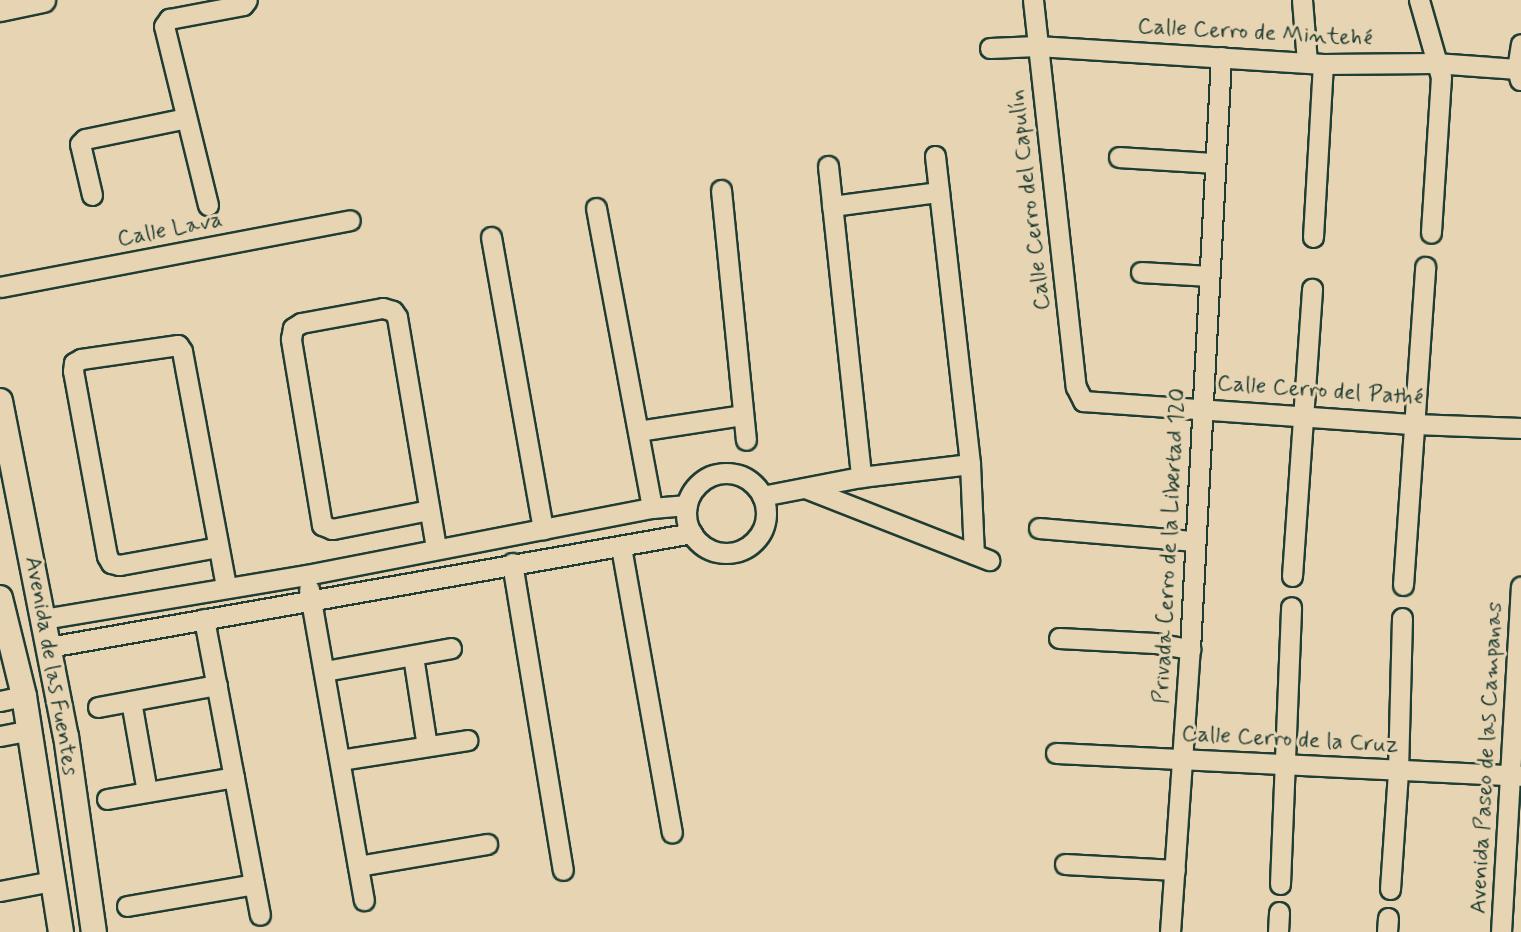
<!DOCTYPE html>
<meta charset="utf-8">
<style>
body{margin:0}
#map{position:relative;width:1521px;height:932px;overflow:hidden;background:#e7d4b2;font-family:Mynerve,sans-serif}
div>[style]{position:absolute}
.roads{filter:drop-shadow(2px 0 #1f3d34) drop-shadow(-2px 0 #1f3d34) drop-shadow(0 2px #1f3d34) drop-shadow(0 -2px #1f3d34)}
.minor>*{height:19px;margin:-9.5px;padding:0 9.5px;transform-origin:9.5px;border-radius:9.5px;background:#e7d4b2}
.minor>.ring{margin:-9.5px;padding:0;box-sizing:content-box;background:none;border:19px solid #e7d4b2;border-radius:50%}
.major>*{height:24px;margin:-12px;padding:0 12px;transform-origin:12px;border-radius:12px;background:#e7d4b2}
span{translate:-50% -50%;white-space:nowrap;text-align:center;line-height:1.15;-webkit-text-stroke:6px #e7d4b2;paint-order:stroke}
.street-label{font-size:23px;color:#1f3d34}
</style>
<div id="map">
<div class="roads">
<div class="minor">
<div style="left:1033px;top:0;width:389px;rotate:83.7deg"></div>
<div style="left:1076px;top:387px;width:16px;rotate:63deg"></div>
<div style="left:1083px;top:401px;width:332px;rotate:4deg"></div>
<div style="left:1414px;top:424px;width:107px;rotate:2.1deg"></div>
<div style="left:1302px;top:0;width:62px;rotate:85.4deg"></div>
<div style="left:1419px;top:0;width:80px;rotate:74.1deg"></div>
<div style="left:1441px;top:77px;width:156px;rotate:93.7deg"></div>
<div style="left:990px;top:48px;width:47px;rotate:-2.4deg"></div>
<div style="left:1037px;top:46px;width:287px;rotate:3.6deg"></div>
<div style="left:1323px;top:64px;width:112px;rotate:-0.5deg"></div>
<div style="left:1435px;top:63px;width:82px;rotate:4.2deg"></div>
<div style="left:1520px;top:80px;width:11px;rotate:-105deg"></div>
<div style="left:1517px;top:69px;width:25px;rotate:-81deg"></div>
<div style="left:935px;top:156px;width:310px;rotate:83.5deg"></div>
<div style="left:970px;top:464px;width:90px;rotate:87.5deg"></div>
<div style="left:1119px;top:157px;width:96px;rotate:3.6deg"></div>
<div style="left:828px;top:166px;width:313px;rotate:83.9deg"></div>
<div style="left:721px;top:190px;width:251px;rotate:84.3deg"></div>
<div style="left:92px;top:195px;width:52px;rotate:-103.2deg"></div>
<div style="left:80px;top:144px;width:7px;rotate:-45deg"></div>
<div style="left:85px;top:139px;width:103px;rotate:-11.7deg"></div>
<div style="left:208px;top:205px;width:184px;rotate:-103.8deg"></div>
<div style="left:164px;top:26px;width:9px;rotate:-54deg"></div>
<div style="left:169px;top:19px;width:75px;rotate:-10.7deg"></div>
<div style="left:243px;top:5px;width:6px;rotate:-51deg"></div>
<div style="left:832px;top:206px;width:108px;rotate:-7.5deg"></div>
<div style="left:596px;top:208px;width:305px;rotate:79.4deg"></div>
<div style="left:491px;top:237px;width:297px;rotate:79.9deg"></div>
<div style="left:1313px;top:237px;width:173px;rotate:-86.7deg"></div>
<div style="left:1141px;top:272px;width:68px;rotate:3.4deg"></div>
<div style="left:0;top:287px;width:356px;rotate:-10.8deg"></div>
<div style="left:638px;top:431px;width:105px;rotate:-8.7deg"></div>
<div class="ring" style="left:686px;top:473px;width:61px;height:61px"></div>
<div style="left:805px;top:488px;width:198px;rotate:21.4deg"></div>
<div style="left:762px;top:496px;width:101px;rotate:-10.9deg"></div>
<div style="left:861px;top:477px;width:110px;rotate:-6.8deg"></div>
<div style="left:429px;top:510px;width:99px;rotate:168.9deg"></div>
<div style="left:332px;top:529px;width:11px;rotate:-158deg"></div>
<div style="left:322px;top:525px;width:189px;rotate:-99.5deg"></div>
<div style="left:291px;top:339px;width:11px;rotate:-80deg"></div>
<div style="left:293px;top:328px;width:9px;rotate:-32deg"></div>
<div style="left:301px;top:323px;width:83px;rotate:-10.4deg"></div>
<div style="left:383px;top:308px;width:10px;rotate:17deg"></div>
<div style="left:393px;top:311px;width:7px;rotate:56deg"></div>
<div style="left:397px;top:317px;width:234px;rotate:80.4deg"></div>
<div style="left:1039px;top:528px;width:156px;rotate:4.8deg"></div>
<div style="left:218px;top:547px;width:101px;rotate:169.7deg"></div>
<div style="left:119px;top:565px;width:8px;rotate:-166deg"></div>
<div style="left:111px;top:563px;width:8px;rotate:-120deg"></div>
<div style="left:107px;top:556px;width:188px;rotate:-100.4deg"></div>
<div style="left:73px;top:371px;width:8px;rotate:-83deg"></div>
<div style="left:74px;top:363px;width:8px;rotate:-30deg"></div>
<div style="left:81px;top:359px;width:98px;rotate:-8.2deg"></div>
<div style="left:178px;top:345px;width:7px;rotate:56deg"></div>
<div style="left:182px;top:351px;width:239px;rotate:79.4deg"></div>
<div style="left:621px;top:547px;width:290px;rotate:79.9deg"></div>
<div style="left:512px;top:563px;width:311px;rotate:80.6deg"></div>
<div style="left:1292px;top:576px;width:288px;rotate:-86deg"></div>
<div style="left:1403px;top:585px;width:319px;rotate:-86deg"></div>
<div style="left:309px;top:589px;width:316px;rotate:80deg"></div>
<div style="left:43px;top:619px;width:267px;rotate:-9.5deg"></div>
<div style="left:306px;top:575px;width:352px;rotate:-11deg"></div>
<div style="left:652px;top:508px;width:35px;rotate:-5deg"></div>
<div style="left:204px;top:619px;width:301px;rotate:79.3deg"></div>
<div style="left:1059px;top:638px;width:96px;rotate:3deg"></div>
<div style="left:1155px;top:643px;width:36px;rotate:10deg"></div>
<div style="left:49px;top:647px;width:653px;rotate:-10.05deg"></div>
<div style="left:413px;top:656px;width:91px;rotate:81.2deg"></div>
<div style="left:325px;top:671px;width:128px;rotate:-10.3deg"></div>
<div style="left:0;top:701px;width:25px;rotate:-12deg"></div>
<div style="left:131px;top:701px;width:92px;rotate:80deg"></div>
<div style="left:98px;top:707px;width:121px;rotate:-10.5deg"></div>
<div style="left:0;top:736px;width:31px;rotate:-11deg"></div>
<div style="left:1056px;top:753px;width:466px;rotate:2.8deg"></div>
<div style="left:340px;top:760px;width:129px;rotate:-8.9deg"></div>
<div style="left:107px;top:799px;width:129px;rotate:-9.8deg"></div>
<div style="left:1065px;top:864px;width:110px;rotate:3.1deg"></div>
<div style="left:358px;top:866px;width:131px;rotate:-9.7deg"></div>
<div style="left:1280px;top:884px;width:277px;rotate:-87.7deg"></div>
<div style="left:1390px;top:889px;width:118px;rotate:-86.1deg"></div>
<div style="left:1398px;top:771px;width:153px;rotate:-88.5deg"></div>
<div style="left:0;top:891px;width:53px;rotate:-10.9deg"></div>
<div style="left:127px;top:906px;width:129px;rotate:-9.8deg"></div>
<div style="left:1170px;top:932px;width:284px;rotate:-86deg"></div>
<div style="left:1190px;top:649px;width:593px;rotate:-87deg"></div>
<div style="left:1278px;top:932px;width:20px;rotate:-87deg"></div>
<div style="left:1387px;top:932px;width:14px;rotate:-86deg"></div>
<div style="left:1501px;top:932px;width:346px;rotate:-86.7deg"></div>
</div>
<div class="major">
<div style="left:0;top:9px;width:44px;rotate:-11.8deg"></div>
<div style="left:0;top:401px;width:341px;rotate:78.9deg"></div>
<div style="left:66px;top:736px;width:198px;rotate:81.9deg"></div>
<div style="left:0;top:598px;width:101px;rotate:76.2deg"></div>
<div style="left:24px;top:696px;width:239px;rotate:81.1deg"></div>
</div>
</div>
<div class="street-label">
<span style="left:1255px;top:33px;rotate:3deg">Calle Cerro de Mintehé</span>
<span style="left:1030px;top:200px;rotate:-97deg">Calle Cerro del Capulín</span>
<span style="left:170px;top:230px;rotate:-11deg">Calle Lava</span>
<span style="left:1320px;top:391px;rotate:4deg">Calle Cerro del Pathé</span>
<span style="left:1170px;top:546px;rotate:-87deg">Privada Cerro de la Libertad 120</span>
<span style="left:51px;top:666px;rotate:80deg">Avenida de las Fuentes</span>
<span style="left:1290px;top:740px;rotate:3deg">Calle Cerro de la Cruz</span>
<span style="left:1487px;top:758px;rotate:-87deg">Avenida Paseo de las Campanas</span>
</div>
</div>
